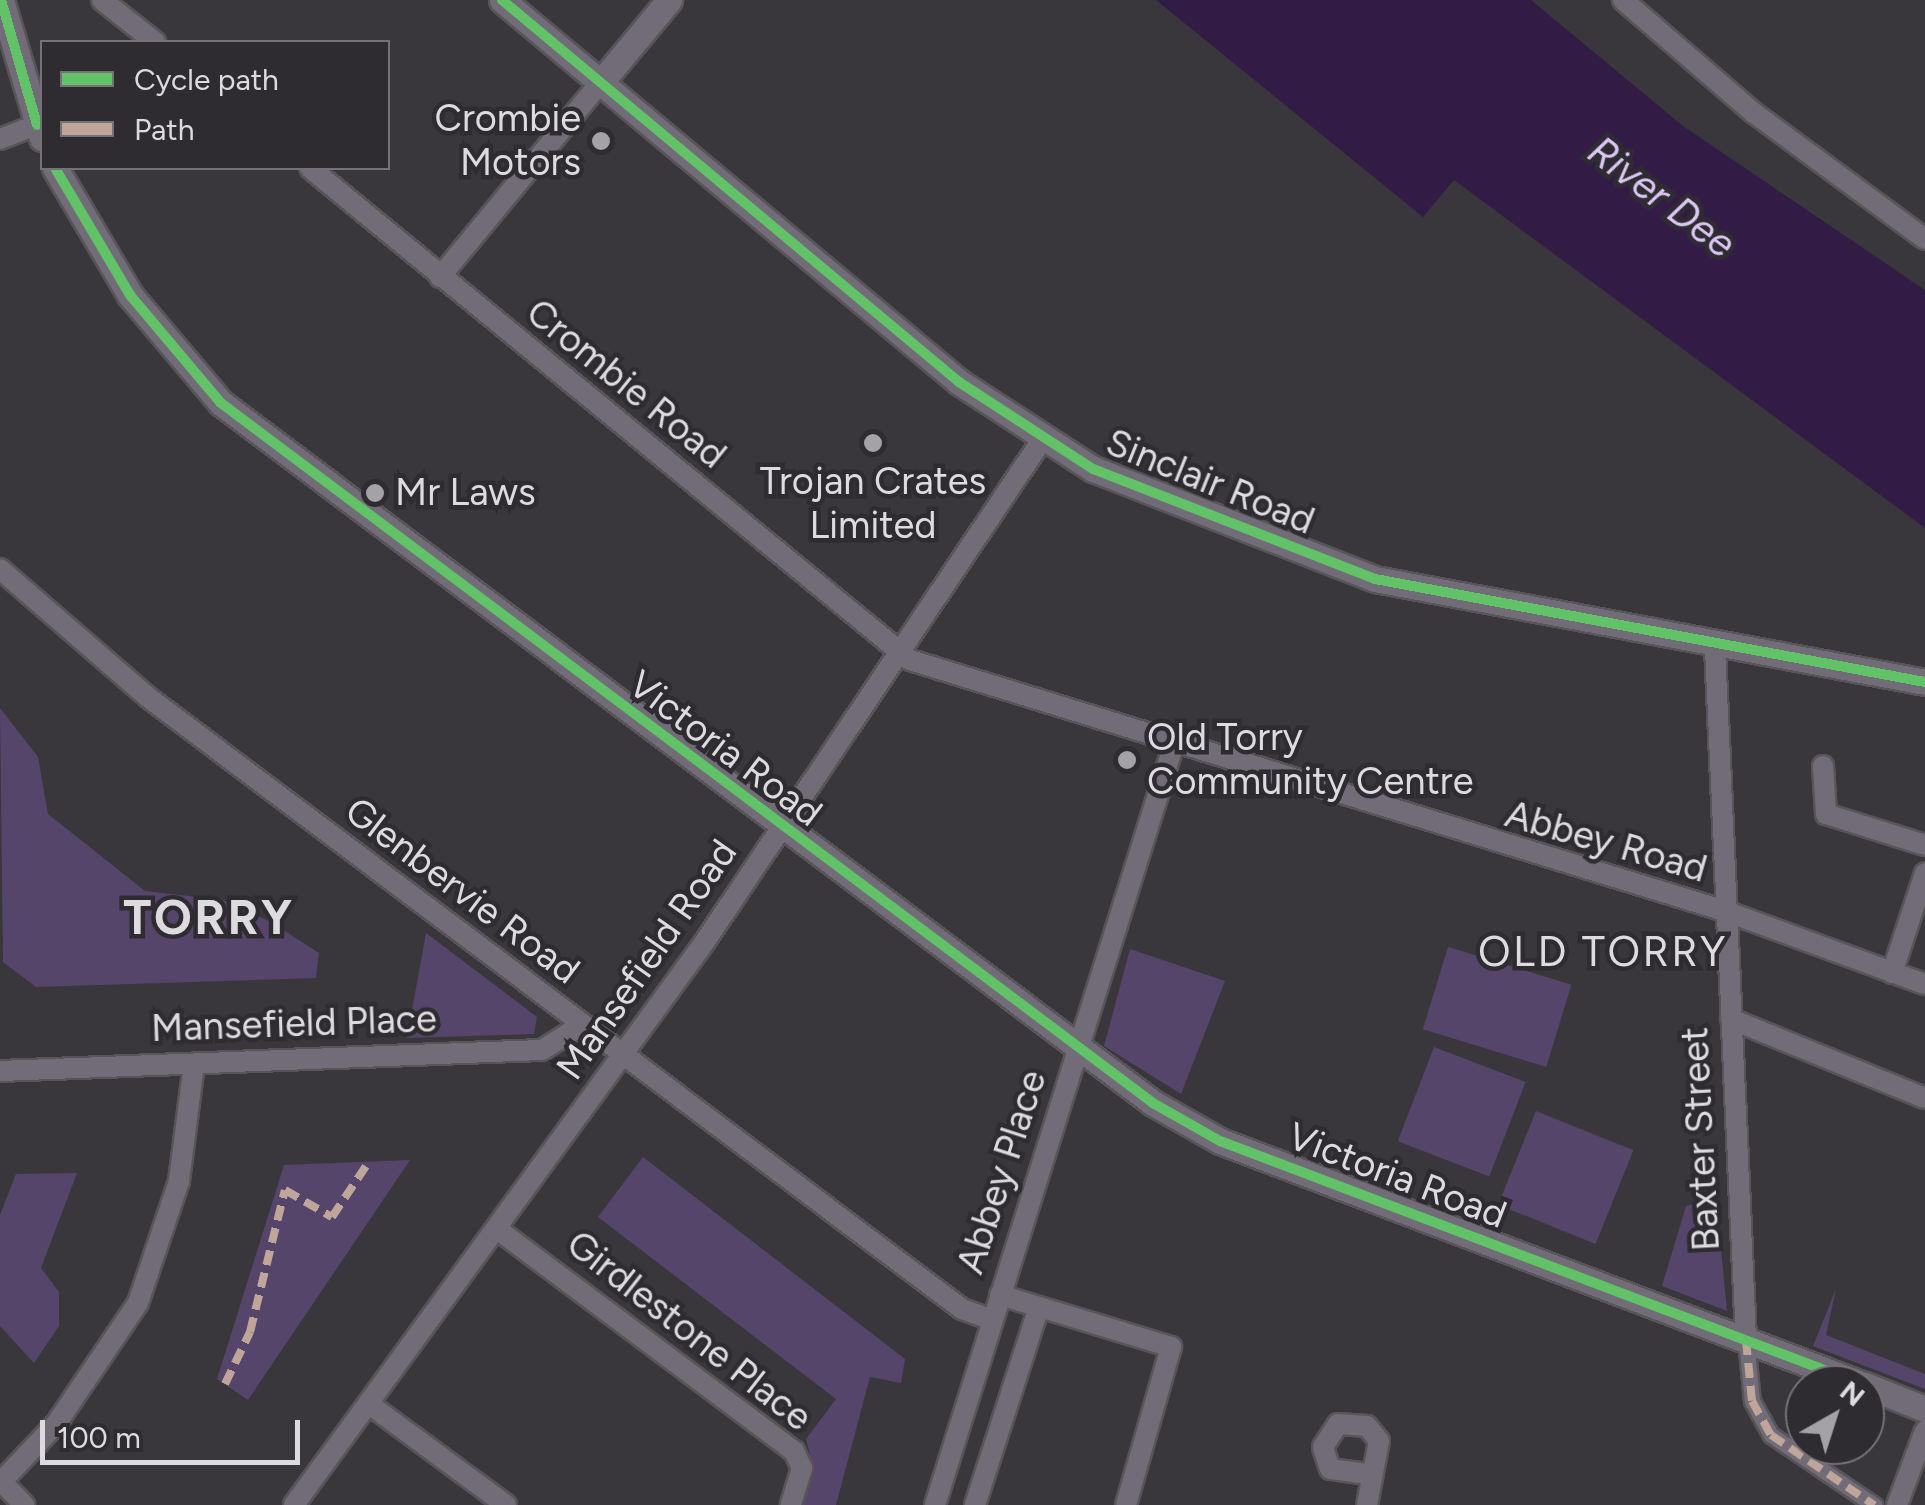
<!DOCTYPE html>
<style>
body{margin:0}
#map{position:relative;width:1925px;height:1505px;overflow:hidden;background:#39373b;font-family:Figtree,sans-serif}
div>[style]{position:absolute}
.green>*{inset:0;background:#56456b;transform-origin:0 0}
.water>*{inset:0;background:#321c46}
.roads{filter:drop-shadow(2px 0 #575558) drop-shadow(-2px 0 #575558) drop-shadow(0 2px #575558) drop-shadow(0 -2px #575558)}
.pedestrian>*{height:15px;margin:-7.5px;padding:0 7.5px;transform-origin:7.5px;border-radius:7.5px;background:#716c77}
.minor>*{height:20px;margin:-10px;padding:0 10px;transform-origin:10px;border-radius:10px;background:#716c77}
.tertiary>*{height:25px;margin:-12.5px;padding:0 12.5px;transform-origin:12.5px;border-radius:12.5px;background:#716c77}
.quiet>*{height:8px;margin-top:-4px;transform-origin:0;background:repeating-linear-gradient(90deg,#c0a59a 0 15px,transparent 0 23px)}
.cycleway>*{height:10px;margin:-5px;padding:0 5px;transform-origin:5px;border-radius:5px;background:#61c268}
.dots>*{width:28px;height:28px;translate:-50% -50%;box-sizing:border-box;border:5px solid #2e2c31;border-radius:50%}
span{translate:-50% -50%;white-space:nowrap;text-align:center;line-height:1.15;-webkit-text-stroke:9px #2e2c31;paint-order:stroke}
.poi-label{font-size:38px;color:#dddbdf}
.right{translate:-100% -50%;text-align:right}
.left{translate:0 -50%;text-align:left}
.street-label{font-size:38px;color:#dddbdf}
.water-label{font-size:40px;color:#dbc6f5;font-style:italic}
.quarter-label{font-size:42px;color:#dddbdf;letter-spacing:2.5px}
.district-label{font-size:48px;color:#dddbdf;font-weight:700;letter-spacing:2.5px}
.legend{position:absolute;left:40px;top:40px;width:350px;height:130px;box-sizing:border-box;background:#2e2c31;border:2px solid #747277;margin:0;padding:12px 18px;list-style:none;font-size:30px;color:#dddbdf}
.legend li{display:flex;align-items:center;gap:20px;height:50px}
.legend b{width:50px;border:2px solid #747277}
.north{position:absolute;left:1785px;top:1365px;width:100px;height:100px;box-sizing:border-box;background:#2e2c31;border:2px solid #747277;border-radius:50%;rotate:39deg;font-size:28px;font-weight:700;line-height:40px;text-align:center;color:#dddbdf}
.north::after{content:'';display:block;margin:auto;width:35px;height:45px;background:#a4a2a6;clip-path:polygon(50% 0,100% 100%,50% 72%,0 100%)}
.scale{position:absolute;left:40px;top:1420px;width:260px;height:45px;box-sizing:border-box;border:5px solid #dddbdf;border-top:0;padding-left:12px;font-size:30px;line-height:35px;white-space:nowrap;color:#dddbdf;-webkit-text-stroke:8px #2e2c31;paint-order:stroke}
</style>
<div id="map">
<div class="green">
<div style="clip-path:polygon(0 708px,38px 757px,48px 814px,145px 891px,223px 900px,271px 922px,319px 953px,316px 978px,36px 987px,3px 962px)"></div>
<div style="clip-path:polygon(426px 933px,537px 1017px,534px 1034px,407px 1038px)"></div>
<div style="left:1448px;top:947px;width:129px;height:86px;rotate:17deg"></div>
<div style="clip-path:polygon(1130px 949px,1225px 981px,1181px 1094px,1104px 1046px)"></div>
<div style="left:1434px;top:1047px;width:98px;height:101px;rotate:21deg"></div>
<div style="left:1536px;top:1111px;width:105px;height:101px;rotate:22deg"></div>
<div style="clip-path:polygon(643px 1157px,905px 1359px,901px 1383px,870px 1377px,836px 1505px,802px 1505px,814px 1472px,806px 1439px,836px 1399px,598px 1217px)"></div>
<div style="clip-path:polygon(410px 1160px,248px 1400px,217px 1379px,284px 1165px)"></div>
<div style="clip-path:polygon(77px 1173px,41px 1268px,59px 1292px,59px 1326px,34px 1363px,0 1326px,0 1215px,16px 1174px)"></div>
<div style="clip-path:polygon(1700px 1202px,1717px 1208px,1727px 1311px,1662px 1286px,1686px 1206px)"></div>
<div style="clip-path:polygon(1836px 1289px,1826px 1335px,1925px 1374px,1925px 1389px,1813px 1346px)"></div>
</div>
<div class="water">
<div style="clip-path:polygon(1156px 0,1531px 0,1683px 126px,1925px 290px,1925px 528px,1454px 180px,1423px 217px)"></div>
</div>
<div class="roads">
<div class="pedestrian">
<div style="left:1746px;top:1340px;width:61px;rotate:84.4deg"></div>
<div style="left:1752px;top:1401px;width:39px;rotate:61deg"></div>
<div style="left:1771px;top:1435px;width:125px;rotate:34.2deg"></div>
</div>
<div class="minor">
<div style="left:102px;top:0;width:68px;rotate:38.4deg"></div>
<div style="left:1623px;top:0;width:173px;rotate:40.8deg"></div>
<div style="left:1754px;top:113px;width:212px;rotate:36.4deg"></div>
<div style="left:0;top:139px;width:40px;rotate:-21deg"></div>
<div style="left:310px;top:168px;width:776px;rotate:39.35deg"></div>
<div style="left:910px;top:660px;width:853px;rotate:17.12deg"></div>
<div style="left:1725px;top:911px;width:213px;rotate:20.1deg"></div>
<div style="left:440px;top:277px;width:253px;rotate:-50.5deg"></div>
<div style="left:0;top:569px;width:197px;rotate:40.9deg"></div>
<div style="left:149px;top:698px;width:1017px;rotate:36.93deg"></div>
<div style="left:962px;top:1309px;width:32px;rotate:20deg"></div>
<div style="left:1715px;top:648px;width:693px;rotate:87.43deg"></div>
<div style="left:1823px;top:766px;width:48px;rotate:86.4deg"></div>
<div style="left:1826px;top:814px;width:104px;rotate:17.4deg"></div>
<div style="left:1892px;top:973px;width:105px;rotate:-71.7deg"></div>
<div style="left:1731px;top:1019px;width:209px;rotate:22.2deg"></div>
<div style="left:0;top:1071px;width:542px;rotate:-2.22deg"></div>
<div style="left:542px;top:1050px;width:47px;rotate:-32deg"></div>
<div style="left:497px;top:1229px;width:371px;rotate:36.8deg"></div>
<div style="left:794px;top:1451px;width:19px;rotate:65deg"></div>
<div style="left:802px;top:1468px;width:39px;rotate:107deg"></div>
<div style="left:1000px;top:1295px;width:179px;rotate:16.9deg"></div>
<div style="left:1171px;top:1347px;width:164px;rotate:105.9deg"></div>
<div style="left:369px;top:1404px;width:170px;rotate:36.4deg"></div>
<div style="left:1367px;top:1474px;width:37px;rotate:-172deg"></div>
<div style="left:1330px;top:1469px;width:23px;rotate:-108deg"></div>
<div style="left:1323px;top:1447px;width:27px;rotate:-57deg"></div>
<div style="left:1338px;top:1424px;width:29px;rotate:4deg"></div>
<div style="left:1367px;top:1426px;width:19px;rotate:51deg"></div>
<div style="left:1379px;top:1441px;width:65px;rotate:100.6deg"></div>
<div style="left:0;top:1480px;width:35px;rotate:46deg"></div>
<div style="left:1px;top:1482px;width:80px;rotate:-46.5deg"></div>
<div style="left:56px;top:1424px;width:146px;rotate:-55.9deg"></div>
<div style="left:138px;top:1303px;width:129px;rotate:-71.4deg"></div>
<div style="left:179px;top:1181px;width:118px;rotate:-82.7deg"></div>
<div style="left:294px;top:1505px;width:696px;rotate:-53.89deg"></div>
<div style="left:704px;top:943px;width:602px;rotate:-56.1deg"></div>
<div style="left:935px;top:1505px;width:794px;rotate:-72.57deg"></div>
<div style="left:975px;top:1505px;width:208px;rotate:-72.1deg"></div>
<div style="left:1897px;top:1505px;width:79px;rotate:-69.3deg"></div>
</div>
<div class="tertiary">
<div style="left:1px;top:0;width:144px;rotate:73.5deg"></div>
<div style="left:502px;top:0;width:596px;rotate:39.89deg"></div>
<div style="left:959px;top:382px;width:160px;rotate:33deg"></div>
<div style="left:1093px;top:469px;width:303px;rotate:21.3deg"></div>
<div style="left:1375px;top:579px;width:560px;rotate:10.61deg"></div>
<div style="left:601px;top:82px;width:107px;rotate:-50.3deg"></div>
<div style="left:55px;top:168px;width:147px;rotate:59.4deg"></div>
<div style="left:130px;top:295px;width:141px;rotate:49.9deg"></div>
<div style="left:221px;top:403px;width:1166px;rotate:36.91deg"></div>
<div style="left:1153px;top:1103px;width:77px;rotate:29.6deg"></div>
<div style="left:1220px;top:1141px;width:689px;rotate:20.75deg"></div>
<div style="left:1865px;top:1385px;width:65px;rotate:21.8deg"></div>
</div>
</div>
<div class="quiet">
<div style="left:1746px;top:1340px;width:61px;rotate:84.4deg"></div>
<div style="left:1752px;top:1401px;width:39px;rotate:61deg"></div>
<div style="left:1771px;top:1435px;width:125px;rotate:34.2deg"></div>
<div style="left:225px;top:1384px;width:58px;rotate:-64.3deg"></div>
<div style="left:250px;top:1332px;width:146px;rotate:-76.2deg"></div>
<div style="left:285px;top:1190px;width:54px;rotate:29.9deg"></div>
<div style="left:332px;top:1217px;width:61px;rotate:-56.3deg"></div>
</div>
<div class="cycleway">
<div style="left:1px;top:0;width:130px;rotate:73.9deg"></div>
<div style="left:502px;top:0;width:596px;rotate:39.89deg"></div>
<div style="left:959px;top:382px;width:160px;rotate:33deg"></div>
<div style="left:1093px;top:469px;width:303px;rotate:21.3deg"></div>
<div style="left:1375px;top:579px;width:560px;rotate:10.61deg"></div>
<div style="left:55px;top:168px;width:147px;rotate:59.4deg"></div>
<div style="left:130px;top:295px;width:141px;rotate:49.9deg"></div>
<div style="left:221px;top:403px;width:1166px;rotate:36.91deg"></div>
<div style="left:1153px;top:1103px;width:77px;rotate:29.6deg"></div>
<div style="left:1220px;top:1141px;width:689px;rotate:20.75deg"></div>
</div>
<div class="dots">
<div style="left:601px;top:141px;background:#a4a2a6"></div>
<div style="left:873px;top:443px;background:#a4a2a6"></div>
<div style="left:375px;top:493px;background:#a4a2a6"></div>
<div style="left:1127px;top:760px;background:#a4a2a6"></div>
</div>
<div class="poi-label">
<span class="right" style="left:581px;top:141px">Crombie<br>Motors</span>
<span style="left:873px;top:504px">Trojan Crates<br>Limited</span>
<span class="left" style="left:395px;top:493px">Mr Laws</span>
<span class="left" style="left:1147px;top:760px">Old Torry<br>Community Centre</span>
</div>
<div class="street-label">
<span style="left:626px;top:384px;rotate:39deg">Crombie Road</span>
<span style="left:1210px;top:482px;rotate:22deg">Sinclair Road</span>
<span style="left:725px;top:749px;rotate:37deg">Victoria Road</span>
<span style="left:1606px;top:842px;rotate:16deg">Abbey Road</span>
<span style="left:462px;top:891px;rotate:37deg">Glenbervie Road</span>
<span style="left:647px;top:960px;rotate:-55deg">Mansefield Road</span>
<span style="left:294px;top:1024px;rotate:-2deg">Mansefield Place</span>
<span style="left:1701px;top:1139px;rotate:-93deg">Baxter Street</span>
<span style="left:1002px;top:1172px;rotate:-72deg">Abbey Place</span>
<span style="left:1397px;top:1176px;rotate:21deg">Victoria Road</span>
<span style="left:689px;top:1331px;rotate:38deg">Girdlestone Place</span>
</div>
<div class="water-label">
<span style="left:1662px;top:197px;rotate:37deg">River Dee</span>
</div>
<div class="quarter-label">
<span style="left:1603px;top:952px">OLD TORRY</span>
</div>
<div class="district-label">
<span style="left:209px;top:918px">TORRY</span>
</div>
<ul class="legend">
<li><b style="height:12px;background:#61c268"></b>Cycle path</li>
<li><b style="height:12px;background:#c0a59a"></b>Path</li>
</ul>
<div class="north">N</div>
<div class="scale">100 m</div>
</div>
